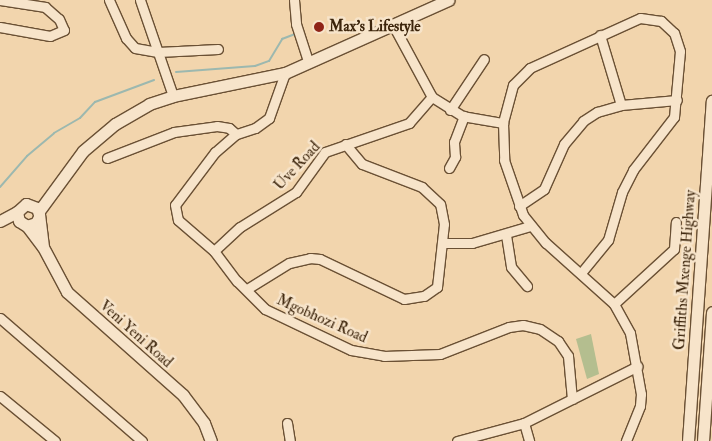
<!DOCTYPE html>
<style>
body{margin:0}
#map{position:relative;width:712px;height:441px;overflow:hidden;background:#f2d5ad;font-family:"IM FELL Double Pica",serif}
div>[style]{position:absolute}
.green>*{inset:0;background:#b4be8f}
.stream>*{height:2px;margin:-1px;padding:0 1px;transform-origin:1px;border-radius:1px;background:#9cb8af}
.roads{filter:drop-shadow(1px 0 #6a5034) drop-shadow(-1px 0 #6a5034) drop-shadow(0 1px #6a5034) drop-shadow(0 -1px #6a5034)}
.street>*{height:9px;margin:-4.5px;padding:0 4.5px;transform-origin:4.5px;border-radius:4.5px;background:#f7e4ca}
.secondary>*{height:11px;margin:-5.5px;padding:0 5.5px;transform-origin:5.5px;border-radius:5.5px;background:#f7e4ca}
.dots>*{width:14px;height:14px;translate:-50% -50%;box-sizing:border-box;border:2px solid #f7e4ca;border-radius:50%}
span{translate:-50% -50%;white-space:nowrap;text-align:center;line-height:1.15;-webkit-text-stroke:5px #f7e4ca;paint-order:stroke}
.poi-label{font-size:15px;color:#3c240b;font-weight:700}
.left{translate:0 -50%;text-align:left}
.street-label{font-size:15px;color:#3c240b}
</style>
<div id="map">
<div class="green">
<div style="clip-path:polygon(591px 334px,599px 374px,587px 379px,576px 339px)"></div>
</div>
<div class="stream">
<div style="left:176px;top:72px;width:79px;rotate:-4.3deg"></div>
<div style="left:255px;top:66px;width:15px;rotate:-20deg"></div>
<div style="left:269px;top:61px;width:26px;rotate:-59deg"></div>
<div style="left:282px;top:39px;width:14px;rotate:-21deg"></div>
<div style="left:0;top:187px;width:41px;rotate:-48.9deg"></div>
<div style="left:27px;top:156px;width:35px;rotate:-40deg"></div>
<div style="left:54px;top:133px;width:30px;rotate:-30deg"></div>
<div style="left:80px;top:118px;width:22px;rotate:-47deg"></div>
<div style="left:95px;top:102px;width:63px;rotate:-20.4deg"></div>
</div>
<div class="roads">
<div class="street">
<div style="left:0;top:0;width:46px;rotate:8.8deg"></div>
<div style="left:45px;top:7px;width:18px;rotate:41deg"></div>
<div style="left:59px;top:19px;width:12px;rotate:66deg"></div>
<div style="left:64px;top:30px;width:15px;rotate:157deg"></div>
<div style="left:50px;top:36px;width:51px;rotate:-169.8deg"></div>
<div style="left:109px;top:0;width:42px;rotate:65.9deg"></div>
<div style="left:126px;top:38px;width:13px;rotate:48deg"></div>
<div style="left:135px;top:48px;width:23px;rotate:10deg"></div>
<div style="left:158px;top:52px;width:60px;rotate:-2.9deg"></div>
<div style="left:140px;top:0;width:102px;rotate:71deg"></div>
<div style="left:294px;top:0;width:24px;rotate:85deg"></div>
<div style="left:296px;top:24px;width:40px;rotate:72deg"></div>
<div style="left:393px;top:25px;width:82px;rotate:61.6deg"></div>
<div style="left:432px;top:97px;width:36px;rotate:32deg"></div>
<div style="left:462px;top:116px;width:42px;rotate:9.7deg"></div>
<div style="left:600px;top:35px;width:73px;rotate:73.3deg"></div>
<div style="left:285px;top:73px;width:48px;rotate:109.6deg"></div>
<div style="left:269px;top:118px;width:17px;rotate:144deg"></div>
<div style="left:255px;top:128px;width:20px;rotate:162deg"></div>
<div style="left:236px;top:134px;width:28px;rotate:139deg"></div>
<div style="left:215px;top:152px;width:66px;rotate:127deg"></div>
<div style="left:175px;top:205px;width:15px;rotate:79deg"></div>
<div style="left:178px;top:220px;width:48px;rotate:40.7deg"></div>
<div style="left:214px;top:251px;width:38px;rotate:53deg"></div>
<div style="left:237px;top:281px;width:40px;rotate:45deg"></div>
<div style="left:265px;top:309px;width:95px;rotate:25.5deg"></div>
<div style="left:351px;top:350px;width:34px;rotate:10deg"></div>
<div style="left:384px;top:356px;width:56px;rotate:-2deg"></div>
<div style="left:440px;top:354px;width:74px;rotate:-21.4deg"></div>
<div style="left:509px;top:327px;width:14px;rotate:-8deg"></div>
<div style="left:523px;top:325px;width:17px;rotate:13deg"></div>
<div style="left:540px;top:329px;width:22px;rotate:34deg"></div>
<div style="left:558px;top:341px;width:18px;rotate:56deg"></div>
<div style="left:568px;top:356px;width:43px;rotate:84.7deg"></div>
<div style="left:450px;top:110px;width:61px;rotate:-56.3deg"></div>
<div style="left:107px;top:158px;width:72px;rotate:-21.2deg"></div>
<div style="left:174px;top:132px;width:43px;rotate:-7.9deg"></div>
<div style="left:217px;top:126px;width:12px;rotate:9deg"></div>
<div style="left:229px;top:128px;width:9px;rotate:41deg"></div>
<div style="left:449px;top:168px;width:13px;rotate:-61deg"></div>
<div style="left:455px;top:157px;width:15px;rotate:-94deg"></div>
<div style="left:454px;top:142px;width:28px;rotate:-69deg"></div>
<div style="left:519px;top:206px;width:30px;rotate:-34deg"></div>
<div style="left:544px;top:189px;width:49px;rotate:-66deg"></div>
<div style="left:564px;top:144px;width:30px;rotate:-50deg"></div>
<div style="left:583px;top:121px;width:17px;rotate:-33deg"></div>
<div style="left:597px;top:112px;width:25px;rotate:-16deg"></div>
<div style="left:621px;top:105px;width:56px;rotate:-5.1deg"></div>
<div style="left:506px;top:235px;width:32px;rotate:81deg"></div>
<div style="left:511px;top:267px;width:25px;rotate:50deg"></div>
<div style="left:442px;top:243px;width:30px"></div>
<div style="left:472px;top:243px;width:60px;rotate:-16.3deg"></div>
<div style="left:214px;top:251px;width:35px;rotate:-43deg"></div>
<div style="left:240px;top:227px;width:66px;rotate:-32deg"></div>
<div style="left:296px;top:192px;width:49px;rotate:-54.1deg"></div>
<div style="left:325px;top:152px;width:89px;rotate:-19deg"></div>
<div style="left:409px;top:123px;width:35px;rotate:-49deg"></div>
<div style="left:581px;top:273px;width:43px;rotate:-50.7deg"></div>
<div style="left:608px;top:240px;width:50px;rotate:-73.7deg"></div>
<div style="left:622px;top:192px;width:25px;rotate:-63deg"></div>
<div style="left:633px;top:170px;width:67px;rotate:-52.3deg"></div>
<div style="left:674px;top:117px;width:66px;rotate:-84.8deg"></div>
<div style="left:680px;top:51px;width:19px;rotate:-108deg"></div>
<div style="left:674px;top:33px;width:18px;rotate:-137deg"></div>
<div style="left:661px;top:21px;width:21px;rotate:-172deg"></div>
<div style="left:640px;top:18px;width:121px;rotate:155.6deg"></div>
<div style="left:530px;top:68px;width:24px;rotate:135deg"></div>
<div style="left:513px;top:85px;width:39px;rotate:105deg"></div>
<div style="left:503px;top:123px;width:37px;rotate:88deg"></div>
<div style="left:504px;top:160px;width:58px;rotate:70.9deg"></div>
<div style="left:523px;top:215px;width:36px;rotate:51deg"></div>
<div style="left:546px;top:243px;width:91px;rotate:41.9deg"></div>
<div style="left:614px;top:304px;width:33px;rotate:61deg"></div>
<div style="left:630px;top:333px;width:62px;rotate:79.8deg"></div>
<div style="left:641px;top:394px;width:12px;rotate:95deg"></div>
<div style="left:640px;top:406px;width:38px;rotate:112deg"></div>
<div style="left:247px;top:289px;width:49px;rotate:-31.8deg"></div>
<div style="left:289px;top:263px;width:22px;rotate:-13deg"></div>
<div style="left:310px;top:258px;width:10px;rotate:6deg"></div>
<div style="left:320px;top:259px;width:93px;rotate:25.5deg"></div>
<div style="left:404px;top:299px;width:20px;rotate:-9deg"></div>
<div style="left:424px;top:296px;width:16px;rotate:-35deg"></div>
<div style="left:437px;top:287px;width:63px;rotate:-83.7deg"></div>
<div style="left:444px;top:224px;width:20px;rotate:-101deg"></div>
<div style="left:440px;top:204px;width:25px;rotate:-137deg"></div>
<div style="left:422px;top:187px;width:64px;rotate:-159deg"></div>
<div style="left:362px;top:164px;width:26px;rotate:-130deg"></div>
<div style="left:614px;top:304px;width:81px;rotate:-42.5deg"></div>
<div style="left:674px;top:249px;width:27px;rotate:-86deg"></div>
<div style="left:0;top:318px;width:188px;rotate:40.9deg"></div>
<div style="left:0;top:396px;width:71px;rotate:39.3deg"></div>
<div style="left:287px;top:423px;width:18px;rotate:81deg"></div>
<div style="left:524px;top:423px;width:19px;rotate:74deg"></div>
<div style="left:457px;top:441px;width:69px;rotate:-15deg"></div>
<div style="left:524px;top:423px;width:127px;rotate:-26.6deg"></div>
</div>
<div class="secondary">
<div style="left:39px;top:211px;width:74px;rotate:-53.7deg"></div>
<div style="left:83px;top:151px;width:42px;rotate:-40.2deg"></div>
<div style="left:115px;top:124px;width:39px;rotate:-30deg"></div>
<div style="left:149px;top:104px;width:25px;rotate:-18deg"></div>
<div style="left:173px;top:96px;width:114px;rotate:-11.6deg"></div>
<div style="left:285px;top:73px;width:179px;rotate:-24.1deg"></div>
<div style="left:39px;top:217px;width:7px;rotate:117deg"></div>
<div style="left:36px;top:223px;width:9px;rotate:162deg"></div>
<div style="left:27px;top:226px;width:9px;rotate:-148deg"></div>
<div style="left:19px;top:221px;width:9px;rotate:-103deg"></div>
<div style="left:17px;top:212px;width:12px;rotate:-42deg"></div>
<div style="left:26px;top:204px;width:12px;rotate:20deg"></div>
<div style="left:37px;top:208px;width:6px;rotate:72deg"></div>
<div style="left:39px;top:214px;width:31px;rotate:83deg"></div>
<div style="left:0;top:221px;width:19px;rotate:-28deg"></div>
<div style="left:27px;top:226px;width:26px;rotate:53deg"></div>
<div style="left:43px;top:247px;width:51px;rotate:61.9deg"></div>
<div style="left:67px;top:292px;width:155px;rotate:41.6deg"></div>
<div style="left:183px;top:395px;width:35px;rotate:53deg"></div>
<div style="left:204px;top:423px;width:19px;rotate:69deg"></div>
<div style="left:688px;top:441px;width:341px;rotate:-86deg"></div>
<div style="left:703px;top:441px;width:129px;rotate:-86deg"></div>
</div>
</div>
<div class="dots">
<div style="left:319px;top:27px;background:#8f2418"></div>
</div>
<div class="poi-label">
<span class="left" style="left:329px;top:27px">Max's Lifestyle</span>
</div>
<div class="street-label">
<span style="left:297px;top:166px;rotate:-47deg">Uve Road</span>
<span style="left:685px;top:270px;rotate:-86deg">Griffiths Mxenge Highway</span>
<span style="left:322px;top:319px;rotate:24deg">Mgobhozi Road</span>
<span style="left:136px;top:334px;rotate:42deg">Veni Yeni Road</span>
</div>
</div>
